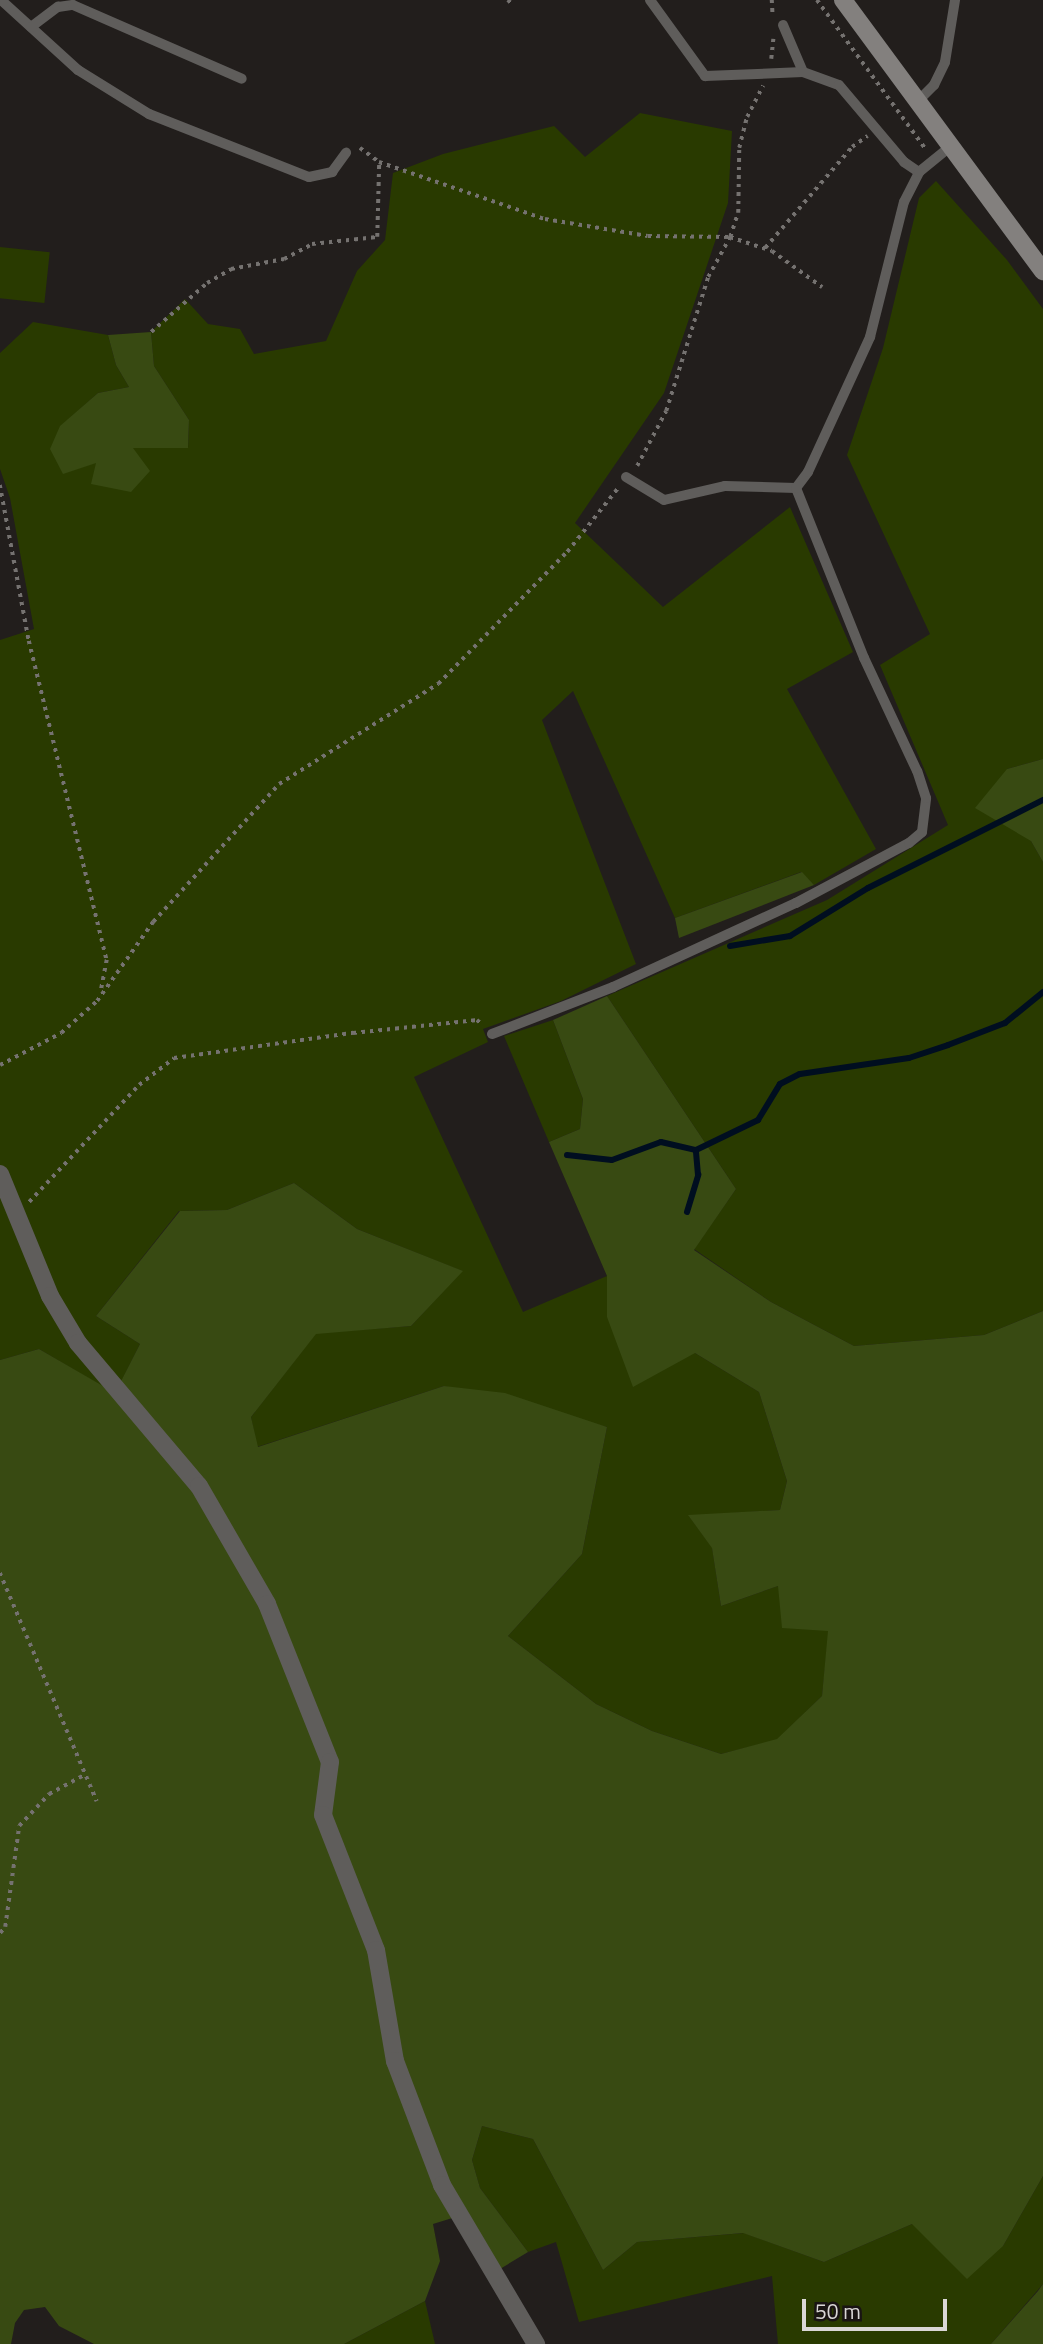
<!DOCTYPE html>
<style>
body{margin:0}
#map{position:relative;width:1043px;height:2344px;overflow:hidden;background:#221e1c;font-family:"Titillium Web",sans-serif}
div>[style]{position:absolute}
.green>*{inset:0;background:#293a00;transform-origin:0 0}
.forest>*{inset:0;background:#384a12}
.stream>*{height:6px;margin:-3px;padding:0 3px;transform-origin:3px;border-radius:3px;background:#000e20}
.path>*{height:3.5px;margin-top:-1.75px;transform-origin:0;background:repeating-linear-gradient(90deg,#757270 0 3.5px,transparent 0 8.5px)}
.lane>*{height:10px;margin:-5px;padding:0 5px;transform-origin:5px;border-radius:5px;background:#5f5d5b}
.street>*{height:18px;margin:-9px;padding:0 9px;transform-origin:9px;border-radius:9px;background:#5f5d5b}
.secondary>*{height:18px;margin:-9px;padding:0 9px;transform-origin:9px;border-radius:9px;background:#83807e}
span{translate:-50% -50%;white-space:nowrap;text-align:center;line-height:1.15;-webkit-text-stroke:5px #191413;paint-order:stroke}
.scale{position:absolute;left:802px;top:2299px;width:145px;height:32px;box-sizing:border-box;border:4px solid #dad7d6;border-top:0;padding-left:9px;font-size:21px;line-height:24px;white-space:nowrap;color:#dad7d6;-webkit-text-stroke:5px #191413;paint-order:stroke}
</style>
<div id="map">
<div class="green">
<div style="clip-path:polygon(640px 113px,732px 131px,728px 203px,664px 393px,575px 523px,663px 607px,790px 507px,853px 652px,787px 689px,876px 849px,814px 885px,801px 872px,675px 918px,573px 691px,542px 720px,636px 964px,561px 1001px,483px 1029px,488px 1042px,414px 1077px,523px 1312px,607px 1276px,607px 1317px,695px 1353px,759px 1392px,787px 1481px,780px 1510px,689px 1516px,712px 1547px,721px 1606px,778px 1586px,829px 1631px,822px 1696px,777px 1740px,721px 1754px,652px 1731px,596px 1704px,508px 1636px,582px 1554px,607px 1427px,444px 1386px,257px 1447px,251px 1417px,316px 1333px,411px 1326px,462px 1271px,357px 1229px,294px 1183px,227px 1210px,179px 1211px,96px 1316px,140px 1344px,115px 1394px,39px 1349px,0 1360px,0 640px,34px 629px,10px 498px,0 469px,0 353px,33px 322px,108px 335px,116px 365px,129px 387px,98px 393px,61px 426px,133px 447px,188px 448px,189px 420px,154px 366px,151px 332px,185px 299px,208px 324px,240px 329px,254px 354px,326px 341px,357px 271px,385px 240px,393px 173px,443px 154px,554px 126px,585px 157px)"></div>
<div style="clip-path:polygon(936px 181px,1007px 260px,1043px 309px,1043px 759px,1007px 769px,1031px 841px,1043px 862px,1043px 1311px,984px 1335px,854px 1346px,771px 1302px,694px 1249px,736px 1189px,607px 996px,827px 900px,948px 825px,880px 665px,930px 634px,847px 455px,883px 348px,919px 198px)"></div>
<div style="left:0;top:247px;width:50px;height:51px;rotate:6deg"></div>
<div style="clip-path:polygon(553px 1020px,583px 1099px,580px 1129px,549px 1142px,504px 1036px)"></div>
<div style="clip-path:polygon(482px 2126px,533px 2139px,603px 2270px,637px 2242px,744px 2233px,824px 2262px,912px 2224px,1003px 2246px,1043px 2176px,1043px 2284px,991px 2344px,778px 2344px,772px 2276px,579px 2322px,556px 2242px,528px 2252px,480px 2188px,472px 2160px)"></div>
<div style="clip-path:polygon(425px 2301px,435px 2344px,344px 2344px)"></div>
</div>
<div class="forest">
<div style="clip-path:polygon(151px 332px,154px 366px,189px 420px,188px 448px,133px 448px,150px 471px,131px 492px,91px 484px,96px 463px,63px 474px,50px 449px,60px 426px,98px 393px,129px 387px,116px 365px,108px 335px)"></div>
<div style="clip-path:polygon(1043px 759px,1043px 862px,1031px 841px,975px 808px,1007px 769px)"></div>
<div style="clip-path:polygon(802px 872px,814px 885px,679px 938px,675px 918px)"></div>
<div style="clip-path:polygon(607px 996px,736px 1189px,694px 1250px,771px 1302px,854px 1346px,984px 1335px,1043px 1311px,1043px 2176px,1003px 2246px,967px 2279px,912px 2224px,824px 2262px,743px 2233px,637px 2242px,603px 2270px,533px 2139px,482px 2126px,472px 2160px,480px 2188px,528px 2252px,490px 2275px,462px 2215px,433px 2224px,440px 2261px,425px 2301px,344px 2344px,94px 2344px,59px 2326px,45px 2307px,24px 2310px,15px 2323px,11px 2344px,0 2344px,0 1360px,39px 1349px,115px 1393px,140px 1344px,96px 1316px,180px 1211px,227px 1210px,294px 1183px,357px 1229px,463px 1271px,411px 1326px,316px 1334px,251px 1417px,258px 1447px,444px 1386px,505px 1393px,607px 1427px,582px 1554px,508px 1636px,596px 1704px,652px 1731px,721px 1754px,777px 1739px,822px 1696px,828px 1631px,782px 1628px,778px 1586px,721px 1606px,712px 1548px,688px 1515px,780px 1510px,787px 1481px,759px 1392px,695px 1353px,633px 1387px,607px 1317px,607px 1276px,549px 1142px,580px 1129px,583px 1099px,553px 1020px)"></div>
<div style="clip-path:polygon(1043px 2284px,1043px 2344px,991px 2344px,1038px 2291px)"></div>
</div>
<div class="stream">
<div style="left:730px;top:946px;width:61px;rotate:-9.5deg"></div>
<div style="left:790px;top:936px;width:92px;rotate:-31.6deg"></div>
<div style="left:868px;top:888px;width:196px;rotate:-26.7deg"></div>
<div style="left:567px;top:1155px;width:45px;rotate:6.3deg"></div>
<div style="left:612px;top:1160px;width:52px;rotate:-20.2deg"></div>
<div style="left:661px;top:1142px;width:36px;rotate:13deg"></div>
<div style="left:696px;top:1150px;width:69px;rotate:-25.8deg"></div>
<div style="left:758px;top:1120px;width:42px;rotate:-58.6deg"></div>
<div style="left:780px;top:1084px;width:22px;rotate:-27deg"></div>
<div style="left:800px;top:1074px;width:110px;rotate:-8.4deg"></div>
<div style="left:909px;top:1058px;width:41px;rotate:-18.4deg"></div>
<div style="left:948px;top:1045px;width:61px;rotate:-21.1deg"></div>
<div style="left:1005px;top:1023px;width:49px;rotate:-39.2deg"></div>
<div style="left:687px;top:1212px;width:39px;rotate:-73deg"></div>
<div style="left:698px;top:1175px;width:25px;rotate:-95deg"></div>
</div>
<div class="path">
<div style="left:508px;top:0;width:6px;rotate:45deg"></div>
<div style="left:772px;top:0;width:17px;rotate:87deg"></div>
<div style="left:817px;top:0;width:183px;rotate:53.9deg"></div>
<div style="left:771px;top:59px;width:20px;rotate:-84deg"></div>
<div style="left:360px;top:148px;width:24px;rotate:36deg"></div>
<div style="left:379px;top:162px;width:176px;rotate:19deg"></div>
<div style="left:545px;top:219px;width:104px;rotate:9.4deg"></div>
<div style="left:648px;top:236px;width:82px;rotate:0.7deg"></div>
<div style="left:730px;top:237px;width:44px;rotate:18.4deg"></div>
<div style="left:772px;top:251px;width:62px;rotate:35.8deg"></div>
<div style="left:765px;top:248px;width:133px;rotate:-49.3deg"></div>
<div style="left:852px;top:147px;width:19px;rotate:-36deg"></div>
<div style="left:151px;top:332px;width:74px;rotate:-41.2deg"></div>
<div style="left:207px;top:283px;width:28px;rotate:-30deg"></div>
<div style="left:231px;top:269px;width:54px;rotate:-10.7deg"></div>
<div style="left:284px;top:259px;width:32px;rotate:-28deg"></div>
<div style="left:312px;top:244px;width:65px;rotate:-6.1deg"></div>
<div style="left:377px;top:237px;width:75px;rotate:-88.5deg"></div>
<div style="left:637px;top:466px;width:62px;rotate:-62.2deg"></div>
<div style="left:666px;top:411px;width:140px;rotate:-72.6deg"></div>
<div style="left:708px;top:277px;width:46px;rotate:-61.2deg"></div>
<div style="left:730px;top:237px;width:25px;rotate:-72deg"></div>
<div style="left:738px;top:213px;width:65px;rotate:-89.1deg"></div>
<div style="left:739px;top:148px;width:32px;rotate:-76deg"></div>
<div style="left:747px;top:117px;width:35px;rotate:-63deg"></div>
<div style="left:0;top:485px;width:159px;rotate:79.5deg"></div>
<div style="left:29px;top:641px;width:328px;rotate:76.3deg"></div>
<div style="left:107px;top:960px;width:33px;rotate:101deg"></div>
<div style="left:0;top:1065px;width:69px;rotate:-27.7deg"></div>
<div style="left:61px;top:1033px;width:48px;rotate:-41.6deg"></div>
<div style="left:97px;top:1001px;width:97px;rotate:-54.7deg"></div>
<div style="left:153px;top:922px;width:187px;rotate:-47.6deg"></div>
<div style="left:279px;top:784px;width:188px;rotate:-32.2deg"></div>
<div style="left:438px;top:684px;width:185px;rotate:-45.7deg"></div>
<div style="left:567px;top:552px;width:82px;rotate:-51.4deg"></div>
<div style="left:29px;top:1202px;width:161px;rotate:-46.8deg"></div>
<div style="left:139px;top:1085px;width:44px;rotate:-37.6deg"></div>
<div style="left:174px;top:1058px;width:181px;rotate:-8deg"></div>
<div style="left:353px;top:1033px;width:125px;rotate:-6deg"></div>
<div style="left:477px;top:1020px;width:8px;rotate:40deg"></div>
<div style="left:0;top:1573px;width:248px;rotate:67deg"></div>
<div style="left:0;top:1933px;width:8px;rotate:-50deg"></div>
<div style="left:5px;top:1927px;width:102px;rotate:-82.1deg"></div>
<div style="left:19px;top:1826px;width:44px;rotate:-46.8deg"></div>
<div style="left:49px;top:1794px;width:42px;rotate:-28.4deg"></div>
</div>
<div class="lane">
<div style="left:1px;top:0;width:104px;rotate:42.3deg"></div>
<div style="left:78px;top:70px;width:84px;rotate:31.8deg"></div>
<div style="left:149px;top:114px;width:172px;rotate:21.5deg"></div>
<div style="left:309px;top:177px;width:24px;rotate:-12deg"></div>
<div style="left:332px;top:172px;width:24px;rotate:-54deg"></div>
<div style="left:650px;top:0;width:94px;rotate:54.1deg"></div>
<div style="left:705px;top:76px;width:98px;rotate:-2.3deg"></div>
<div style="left:783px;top:25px;width:51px;rotate:66.9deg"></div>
<div style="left:803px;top:72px;width:38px;rotate:20deg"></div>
<div style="left:839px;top:85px;width:101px;rotate:49.8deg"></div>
<div style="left:904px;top:162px;width:18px;rotate:34deg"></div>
<div style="left:31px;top:27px;width:34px;rotate:-37deg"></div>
<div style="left:58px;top:7px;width:15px;rotate:-8deg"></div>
<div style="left:73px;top:5px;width:184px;rotate:23.6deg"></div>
<div style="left:918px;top:101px;width:23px;rotate:-45deg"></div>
<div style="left:934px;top:85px;width:25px;rotate:-64deg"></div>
<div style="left:945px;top:62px;width:63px;rotate:-80.8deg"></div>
<div style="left:626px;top:477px;width:44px;rotate:31.2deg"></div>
<div style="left:664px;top:500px;width:63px;rotate:-12.9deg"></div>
<div style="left:725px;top:486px;width:71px;rotate:1.6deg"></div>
<div style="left:492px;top:1034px;width:130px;rotate:-21.2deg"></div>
<div style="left:613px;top:987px;width:201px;rotate:-24.7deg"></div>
<div style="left:796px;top:903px;width:128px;rotate:-28deg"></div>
<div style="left:909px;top:843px;width:17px;rotate:-40deg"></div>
<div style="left:922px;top:832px;width:34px;rotate:-83deg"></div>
<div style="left:926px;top:798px;width:28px;rotate:-108deg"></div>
<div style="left:917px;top:771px;width:125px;rotate:-115.1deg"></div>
<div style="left:864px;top:658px;width:183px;rotate:-111.8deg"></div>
<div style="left:796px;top:488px;width:20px;rotate:-53deg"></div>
<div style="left:808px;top:472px;width:149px;rotate:-65.3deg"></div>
<div style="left:870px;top:337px;width:139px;rotate:-75.9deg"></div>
<div style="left:904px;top:202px;width:34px;rotate:-63deg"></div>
<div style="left:919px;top:172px;width:41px;rotate:-39.1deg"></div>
</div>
<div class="street">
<div style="left:0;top:1174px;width:132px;rotate:67.7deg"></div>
<div style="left:50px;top:1296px;width:55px;rotate:59.2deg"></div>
<div style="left:78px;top:1343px;width:187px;rotate:49.8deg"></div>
<div style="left:199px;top:1486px;width:136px;rotate:60deg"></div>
<div style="left:267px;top:1604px;width:170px;rotate:68.3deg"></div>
<div style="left:330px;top:1762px;width:53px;rotate:97.5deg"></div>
<div style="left:323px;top:1815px;width:145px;rotate:68.6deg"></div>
<div style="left:376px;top:1950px;width:113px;rotate:80.3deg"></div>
<div style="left:395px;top:2061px;width:133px;rotate:69.2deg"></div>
<div style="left:442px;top:2185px;width:185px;rotate:59.4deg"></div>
</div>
<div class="secondary">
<div style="left:843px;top:0;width:337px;rotate:53.6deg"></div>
</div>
<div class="scale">50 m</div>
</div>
